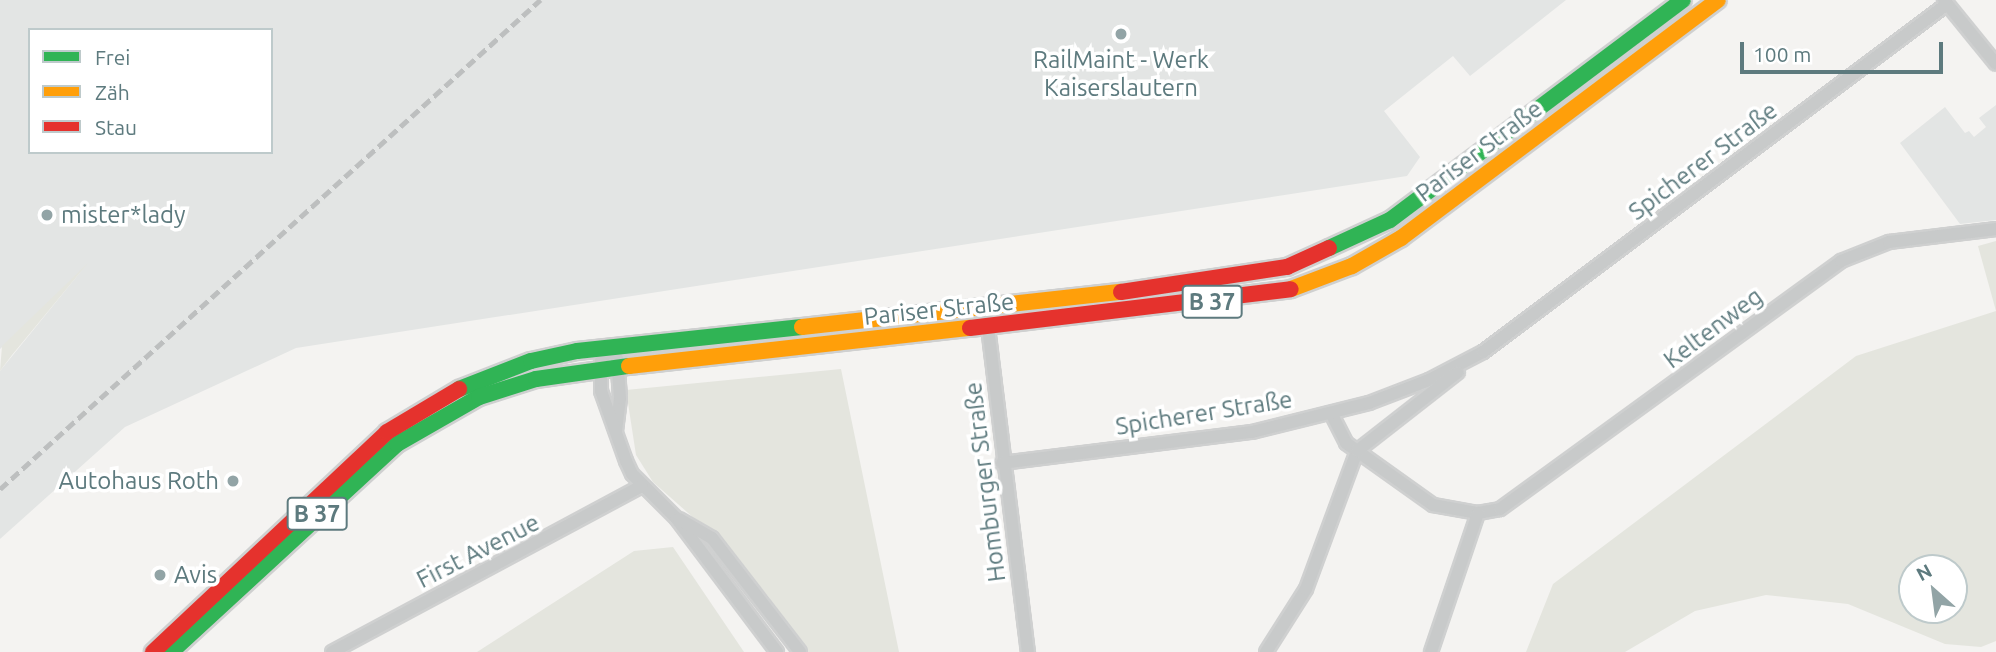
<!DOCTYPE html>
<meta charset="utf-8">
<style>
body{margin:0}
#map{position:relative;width:1996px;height:652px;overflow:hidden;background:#f4f3f1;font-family:Ubuntu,sans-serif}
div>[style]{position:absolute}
.built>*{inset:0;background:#e3e5e4}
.green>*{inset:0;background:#e4e5de}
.roads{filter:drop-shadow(2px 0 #cfd0d0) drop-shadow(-2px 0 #cfd0d0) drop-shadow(0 2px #cfd0d0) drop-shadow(0 -2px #cfd0d0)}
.street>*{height:12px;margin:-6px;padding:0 6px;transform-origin:6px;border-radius:6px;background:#c8caca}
.fast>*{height:16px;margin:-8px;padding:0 8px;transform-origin:8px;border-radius:8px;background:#30b455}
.slow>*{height:16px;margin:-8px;padding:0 8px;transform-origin:8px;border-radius:8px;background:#ff9f0a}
.jam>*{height:16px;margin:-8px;padding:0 8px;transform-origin:8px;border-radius:8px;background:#e5322d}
.rail>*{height:4.5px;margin-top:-2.25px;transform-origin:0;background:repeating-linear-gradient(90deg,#bdbfbf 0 10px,transparent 0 15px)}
.dots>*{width:19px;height:19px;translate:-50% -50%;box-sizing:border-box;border:4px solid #fff;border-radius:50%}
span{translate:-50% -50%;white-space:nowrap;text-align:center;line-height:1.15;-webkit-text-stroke:7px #fff;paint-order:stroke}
.shield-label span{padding:2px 5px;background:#fff;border:2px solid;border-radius:5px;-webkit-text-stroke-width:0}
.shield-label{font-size:23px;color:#5d7a7e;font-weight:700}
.poi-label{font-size:24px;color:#5d7a7e}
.left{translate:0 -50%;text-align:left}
.right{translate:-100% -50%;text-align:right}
.street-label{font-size:24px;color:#5d7a7e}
.legend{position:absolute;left:28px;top:28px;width:245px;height:126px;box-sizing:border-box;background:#fff;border:2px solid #becacb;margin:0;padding:9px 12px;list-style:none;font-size:21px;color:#5d7a7e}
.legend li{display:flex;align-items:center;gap:14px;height:35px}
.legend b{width:35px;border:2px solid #becacb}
.north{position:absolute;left:1898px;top:554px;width:70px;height:70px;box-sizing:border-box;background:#fff;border:2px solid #becacb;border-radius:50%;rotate:332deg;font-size:19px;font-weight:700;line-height:28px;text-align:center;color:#5d7a7e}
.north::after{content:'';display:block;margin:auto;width:24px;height:32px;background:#92a4a6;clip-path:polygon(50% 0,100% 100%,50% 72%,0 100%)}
.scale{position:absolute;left:1740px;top:42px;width:203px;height:32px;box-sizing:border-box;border:4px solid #5d7a7e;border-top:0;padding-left:9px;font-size:21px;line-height:24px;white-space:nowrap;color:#5d7a7e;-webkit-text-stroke:5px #fff;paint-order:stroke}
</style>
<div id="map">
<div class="built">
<div style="clip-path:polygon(evenodd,0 0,1566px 0,1470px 76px,1453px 56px,1384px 111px,1420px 157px,1407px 176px,296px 348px,125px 427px,0 539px,0 371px,82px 270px,0 349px,0 0,30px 30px,271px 30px,271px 152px,30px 152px,30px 30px)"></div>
<div style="clip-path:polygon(1996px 105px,1996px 220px,1960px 224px,1900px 143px,1945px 107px,1965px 133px,1969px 131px,1974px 137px,1986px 127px,1979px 118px)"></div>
</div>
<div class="green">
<div style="clip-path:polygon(1996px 241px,1996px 311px,1978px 246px)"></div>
<div style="clip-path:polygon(88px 263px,12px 355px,0 371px,2px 346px)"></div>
<div style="clip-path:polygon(evenodd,1996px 311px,1996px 641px,1981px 647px,1945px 644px,1848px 604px,1766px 595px,1695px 611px,1625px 652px,1526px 652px,1553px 584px,1856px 356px,1996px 311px,1954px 568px,1954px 610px,1912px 610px,1912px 568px,1954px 568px)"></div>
<div style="clip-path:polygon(841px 369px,899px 652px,803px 652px,768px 596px,722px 543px,653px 482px,636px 455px,626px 390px)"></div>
<div style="clip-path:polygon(673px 547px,744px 652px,477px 652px,634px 551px)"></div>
</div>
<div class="roads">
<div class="street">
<div style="left:1944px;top:0;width:82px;rotate:50.9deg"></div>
<div style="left:987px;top:319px;width:336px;rotate:83deg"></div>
<div style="left:1331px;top:413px;width:34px;rotate:63deg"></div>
<div style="left:1346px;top:443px;width:107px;rotate:35.5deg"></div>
<div style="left:1433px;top:505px;width:46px;rotate:10.1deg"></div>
<div style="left:1478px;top:513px;width:22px;rotate:-10deg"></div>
<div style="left:1500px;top:509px;width:422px;rotate:-36deg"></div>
<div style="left:1841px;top:261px;width:52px;rotate:-21.6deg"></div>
<div style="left:1889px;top:242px;width:108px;rotate:-6.9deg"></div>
<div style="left:616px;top:431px;width:33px;rotate:-83deg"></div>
<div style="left:620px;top:398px;width:39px;rotate:-94deg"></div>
<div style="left:617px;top:359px;width:13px;rotate:-117deg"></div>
<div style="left:611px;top:347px;width:17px;rotate:126deg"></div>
<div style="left:601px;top:361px;width:30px;rotate:90deg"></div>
<div style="left:601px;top:391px;width:74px;rotate:70.3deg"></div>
<div style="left:626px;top:461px;width:14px;rotate:65deg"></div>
<div style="left:632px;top:474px;width:62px;rotate:45deg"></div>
<div style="left:676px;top:518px;width:168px;rotate:53deg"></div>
<div style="left:1002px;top:463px;width:252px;rotate:-7.1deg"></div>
<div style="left:1252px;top:432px;width:121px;rotate:-13.9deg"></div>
<div style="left:1369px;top:403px;width:64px;rotate:-21deg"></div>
<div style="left:1429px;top:380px;width:61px;rotate:-27.4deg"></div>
<div style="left:1483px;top:352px;width:580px;rotate:-36.87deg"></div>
<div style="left:679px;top:519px;width:38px;rotate:30deg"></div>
<div style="left:712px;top:538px;width:144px;rotate:52.3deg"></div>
<div style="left:332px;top:652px;width:351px;rotate:-28.2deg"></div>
<div style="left:1266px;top:652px;width:75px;rotate:-57.6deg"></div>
<div style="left:1306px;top:589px;width:147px;rotate:-69.7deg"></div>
<div style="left:1357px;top:451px;width:128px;rotate:-38deg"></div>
<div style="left:1431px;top:652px;width:147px;rotate:-71.3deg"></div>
</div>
<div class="fast">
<div style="left:1329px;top:248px;width:67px;rotate:-24.7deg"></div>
<div style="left:1390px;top:220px;width:366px;rotate:-36.9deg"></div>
<div style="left:459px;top:389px;width:77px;rotate:-21.3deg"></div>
<div style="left:531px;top:361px;width:47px;rotate:-12.3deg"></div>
<div style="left:577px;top:351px;width:226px;rotate:-6.1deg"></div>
<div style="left:171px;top:652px;width:307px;rotate:-42.6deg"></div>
<div style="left:397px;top:444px;width:95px;rotate:-29.8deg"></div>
<div style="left:479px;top:397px;width:60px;rotate:-17.5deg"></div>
<div style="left:536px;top:379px;width:94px;rotate:-8deg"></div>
</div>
<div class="slow">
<div style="left:1291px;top:289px;width:65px;rotate:-20.7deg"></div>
<div style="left:1352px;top:266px;width:56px;rotate:-29.7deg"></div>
<div style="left:1401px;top:238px;width:396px;rotate:-36.9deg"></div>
<div style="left:802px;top:327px;width:321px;rotate:-6.3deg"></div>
<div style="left:629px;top:366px;width:343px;rotate:-6.4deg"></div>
</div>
<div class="jam">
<div style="left:1121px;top:292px;width:168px;rotate:-8.6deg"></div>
<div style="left:1287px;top:267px;width:46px;rotate:-24.3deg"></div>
<div style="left:970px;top:328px;width:323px;rotate:-6.9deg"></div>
<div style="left:153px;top:652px;width:321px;rotate:-43.2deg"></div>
<div style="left:387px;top:432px;width:84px;rotate:-30.8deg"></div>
</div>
</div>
<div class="rail">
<div style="left:0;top:489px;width:729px;rotate:-42.16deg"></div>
</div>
<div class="dots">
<div style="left:1121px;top:34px;background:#92a4a6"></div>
<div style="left:47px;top:215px;background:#92a4a6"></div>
<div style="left:233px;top:481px;background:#92a4a6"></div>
<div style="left:160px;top:575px;background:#92a4a6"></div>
</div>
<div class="shield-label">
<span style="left:1212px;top:302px">B 37</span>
<span style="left:317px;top:514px">B 37</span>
</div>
<div class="poi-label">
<span style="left:1121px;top:74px">RailMaint - Werk<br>Kaiserslautern</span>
<span class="left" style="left:61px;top:215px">mister*lady</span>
<span class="right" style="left:219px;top:481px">Autohaus Roth</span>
<span class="left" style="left:174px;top:575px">Avis</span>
</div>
<div class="street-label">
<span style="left:1479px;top:151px;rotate:-37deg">Pariser Straße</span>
<span style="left:1703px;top:161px;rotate:-37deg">Spicherer Straße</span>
<span style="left:939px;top:309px;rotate:-6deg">Pariser Straße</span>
<span style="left:1713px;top:328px;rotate:-37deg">Keltenweg</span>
<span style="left:1204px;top:413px;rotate:-9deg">Spicherer Straße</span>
<span style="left:985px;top:482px;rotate:-97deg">Homburger Straße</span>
<span style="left:478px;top:551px;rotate:-27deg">First Avenue</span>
</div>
<ul class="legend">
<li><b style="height:9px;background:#30b455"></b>Frei</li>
<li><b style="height:9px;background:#ff9f0a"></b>Zäh</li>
<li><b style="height:9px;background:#e5322d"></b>Stau</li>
</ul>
<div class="north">N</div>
<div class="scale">100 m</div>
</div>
